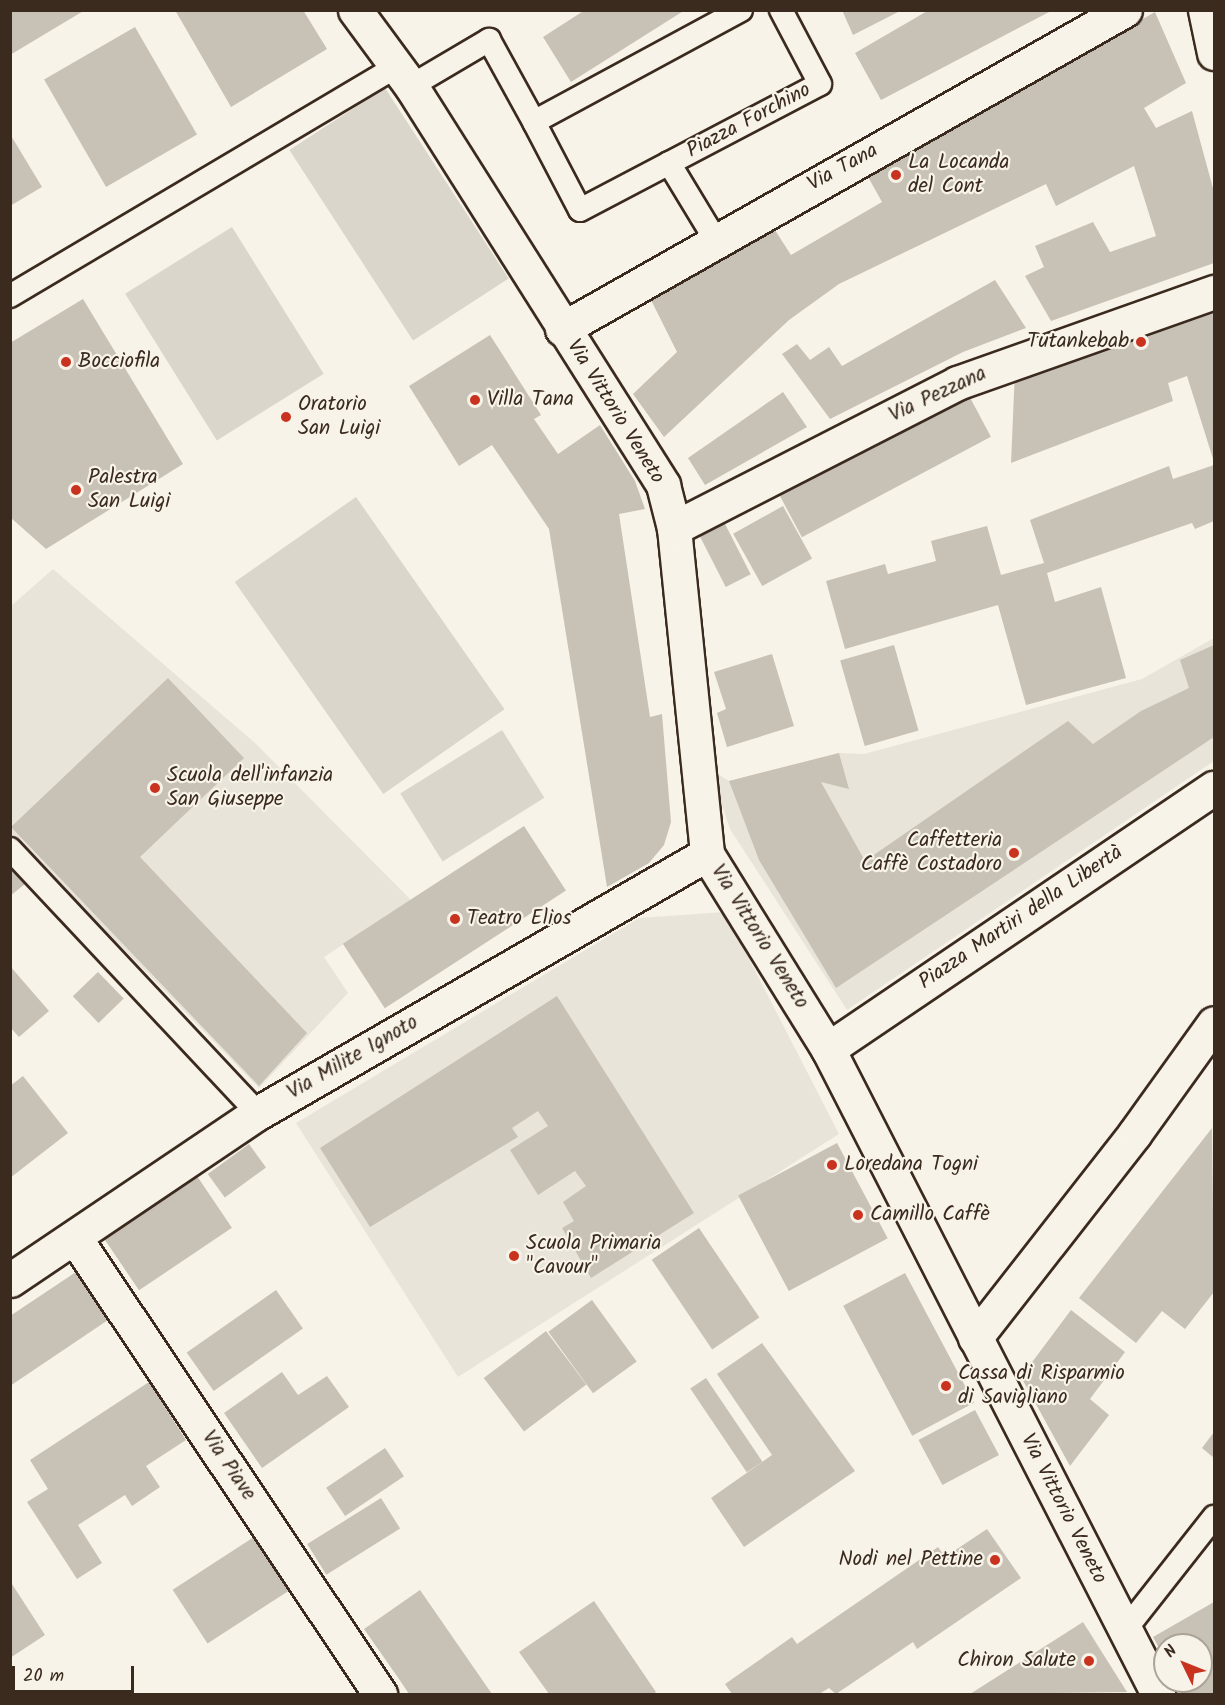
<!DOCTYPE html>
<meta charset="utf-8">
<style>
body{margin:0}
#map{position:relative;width:1225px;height:1705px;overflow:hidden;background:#f7f3e8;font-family:Kalam,sans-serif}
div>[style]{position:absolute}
.built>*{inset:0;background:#e9e4d9}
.green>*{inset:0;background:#dbd6cb;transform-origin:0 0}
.building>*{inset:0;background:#c8c1b6;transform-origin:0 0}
.roads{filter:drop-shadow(2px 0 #3b2a1e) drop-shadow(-2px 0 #3b2a1e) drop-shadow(0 2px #3b2a1e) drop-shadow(0 -2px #3b2a1e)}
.lane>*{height:22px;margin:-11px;padding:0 11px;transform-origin:11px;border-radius:11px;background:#f7f3e8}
.street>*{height:33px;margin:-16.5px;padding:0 16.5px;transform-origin:16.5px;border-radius:16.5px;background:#f7f3e8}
.secondary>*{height:33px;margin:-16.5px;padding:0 16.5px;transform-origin:16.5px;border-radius:16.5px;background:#f7f3e8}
.dots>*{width:16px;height:16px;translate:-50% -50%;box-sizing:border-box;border:3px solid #f7f3e8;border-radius:50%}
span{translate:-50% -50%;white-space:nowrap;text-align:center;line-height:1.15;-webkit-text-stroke:4.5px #f7f3e8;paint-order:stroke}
.street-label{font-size:21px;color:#3b2a1e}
.poi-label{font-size:21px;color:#3b2a1e}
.left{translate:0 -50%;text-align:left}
.right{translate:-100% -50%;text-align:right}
.frame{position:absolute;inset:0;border:12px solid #3b2a1e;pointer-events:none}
.north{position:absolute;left:1153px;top:1633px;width:60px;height:60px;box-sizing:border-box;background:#f7f3e8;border:2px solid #aca397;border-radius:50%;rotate:313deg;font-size:16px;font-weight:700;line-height:24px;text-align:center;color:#3b2a1e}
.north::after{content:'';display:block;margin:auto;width:21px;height:27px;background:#c8321e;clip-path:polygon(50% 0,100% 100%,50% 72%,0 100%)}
.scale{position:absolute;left:12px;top:1666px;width:122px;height:27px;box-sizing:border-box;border:3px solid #3b2a1e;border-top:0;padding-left:8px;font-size:18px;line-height:21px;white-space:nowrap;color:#3b2a1e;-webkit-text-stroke:4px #f7f3e8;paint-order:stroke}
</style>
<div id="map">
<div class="built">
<div style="clip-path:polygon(53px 569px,255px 743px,411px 900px,324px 957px,348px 993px,259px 1088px,11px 833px,10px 607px)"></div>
<div style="clip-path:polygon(1214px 638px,1214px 761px,847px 1010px,730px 829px,710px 769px,729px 781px,839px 753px,864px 754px,1142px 679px)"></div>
<div style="clip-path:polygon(725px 912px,839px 1134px,458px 1377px,296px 1123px,639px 918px)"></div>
</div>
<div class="green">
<div style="left:385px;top:88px;width:227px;height:114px;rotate:57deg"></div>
<div style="left:232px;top:227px;width:173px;height:126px;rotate:58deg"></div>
<div style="left:356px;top:497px;width:259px;height:148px;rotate:55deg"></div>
<div style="left:502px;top:730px;width:80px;height:120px;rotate:58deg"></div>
</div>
<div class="building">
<div style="clip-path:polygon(10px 10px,85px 10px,10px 55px)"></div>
<div style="clip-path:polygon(175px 10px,303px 10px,327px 49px,231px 107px)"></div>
<div style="clip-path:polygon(585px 10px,685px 10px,571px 82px,543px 37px)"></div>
<div style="clip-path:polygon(842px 10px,902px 10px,853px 35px)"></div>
<div style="clip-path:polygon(929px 10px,1053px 10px,881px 100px,855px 53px)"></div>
<div style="clip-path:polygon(1155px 12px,1186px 83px,1144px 108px,1156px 128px,1192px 111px,1214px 192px,1214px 263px,1051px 321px,1025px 276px,1044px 267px,1035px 246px,1093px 222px,1110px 252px,1156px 236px,1134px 166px,1056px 206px,1046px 184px,839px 284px,789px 320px,664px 437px,633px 394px,677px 352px,650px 298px,773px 227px,791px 255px,882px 202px,867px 175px)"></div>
<div style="left:135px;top:27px;width:124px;height:105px;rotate:60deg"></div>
<div style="clip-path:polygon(10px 134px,42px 187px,10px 206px)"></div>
<div style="clip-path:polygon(995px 280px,1026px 328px,963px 352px,830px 419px,782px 354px,797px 344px,810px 360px,829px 347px,842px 366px)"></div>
<div style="clip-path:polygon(83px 299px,183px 464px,46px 549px,10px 517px,10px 343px)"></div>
<div style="clip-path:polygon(1214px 303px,1214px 462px,1187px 376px,1168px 383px,1173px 401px,1011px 463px,1015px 370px)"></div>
<div style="clip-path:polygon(490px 335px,541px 415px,534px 419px,558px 454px,600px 425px,635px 481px,645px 509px,619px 514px,650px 717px,662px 714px,671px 822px,664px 845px,649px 863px,607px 887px,549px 529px,492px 445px,459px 466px,409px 386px)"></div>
<div style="left:966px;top:390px;width:53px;height:214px;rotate:62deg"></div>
<div style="clip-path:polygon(783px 392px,807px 427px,705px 485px,688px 458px)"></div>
<div style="clip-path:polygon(1214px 465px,1214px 521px,1195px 529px,1192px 523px,1047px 573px,1055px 602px,1101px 587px,1126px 678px,1026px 705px,998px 605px,845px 649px,826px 581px,885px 564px,888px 574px,936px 561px,931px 541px,987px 526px,1001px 575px,1044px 563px,1030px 520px,1169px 466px,1173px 479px)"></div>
<div style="left:783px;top:506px;width:60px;height:57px;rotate:61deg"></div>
<div style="left:723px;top:520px;width:61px;height:28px;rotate:63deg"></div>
<div style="left:894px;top:645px;width:89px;height:56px;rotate:74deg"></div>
<div style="clip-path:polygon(1214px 645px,1214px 737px,836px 988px,759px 860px,729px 781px,839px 753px,849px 789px,821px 782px,865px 861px,1068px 721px,1093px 744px,1141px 711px,1189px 688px,1180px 660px)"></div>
<div style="clip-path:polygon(772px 654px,794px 726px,727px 747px,717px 713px,726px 709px,714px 672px)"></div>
<div style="clip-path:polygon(168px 678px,244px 758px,140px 857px,307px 1033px,259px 1086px,11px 827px)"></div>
<div style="left:524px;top:826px;width:77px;height:216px;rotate:57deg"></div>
<div style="clip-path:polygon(10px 868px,25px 884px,10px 896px)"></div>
<div style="clip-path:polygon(10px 966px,49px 1011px,19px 1037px,10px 1027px)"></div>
<div style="left:98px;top:972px;width:37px;height:35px;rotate:46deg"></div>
<div style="clip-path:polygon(557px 996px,694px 1213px,591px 1278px,562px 1228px,574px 1221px,563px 1202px,586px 1186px,575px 1171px,538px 1195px,510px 1150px,548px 1126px,538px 1111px,512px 1128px,518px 1137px,370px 1227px,320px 1148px)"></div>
<div style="clip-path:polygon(23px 1076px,68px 1133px,10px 1178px,10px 1086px)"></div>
<div style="clip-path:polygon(1212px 1128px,1214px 1292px,1185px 1329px,1162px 1311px,1136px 1343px,1079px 1298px)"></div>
<div style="left:837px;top:1143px;width:108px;height:112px;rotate:62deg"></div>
<div style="left:249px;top:1144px;width:29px;height:51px;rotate:54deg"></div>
<div style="left:195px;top:1173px;width:66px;height:112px;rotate:56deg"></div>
<div style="left:699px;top:1228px;width:108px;height:57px;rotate:56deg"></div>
<div style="clip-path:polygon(76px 1272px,108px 1320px,10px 1386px,10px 1316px)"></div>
<div style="left:905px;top:1273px;width:147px;height:70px;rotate:62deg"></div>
<div style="left:276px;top:1290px;width:47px;height:109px;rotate:55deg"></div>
<div style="left:592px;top:1300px;width:76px;height:54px;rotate:54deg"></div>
<div style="clip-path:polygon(1071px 1310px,1125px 1352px,1090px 1399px,1109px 1415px,1070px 1466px,1021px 1377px)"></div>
<div style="left:546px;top:1331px;width:67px;height:78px;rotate:53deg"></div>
<div style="clip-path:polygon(762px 1343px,855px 1471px,744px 1547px,711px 1498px,772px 1455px,717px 1374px)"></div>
<div style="clip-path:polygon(282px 1372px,298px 1395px,327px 1376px,349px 1407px,262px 1468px,224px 1413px)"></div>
<div style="left:706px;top:1378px;width:101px;height:19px;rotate:56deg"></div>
<div style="clip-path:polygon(149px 1382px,186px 1440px,146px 1466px,160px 1487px,132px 1506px,125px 1495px,78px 1525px,102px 1563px,77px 1579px,27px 1502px,48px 1489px,30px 1460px)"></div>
<div style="left:975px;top:1410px;width:51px;height:64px;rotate:62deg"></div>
<div style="clip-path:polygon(1214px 1432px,1214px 1458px,1202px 1448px)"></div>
<div style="left:385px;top:1448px;width:34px;height:71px;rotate:56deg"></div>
<div style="left:381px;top:1498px;width:36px;height:87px;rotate:58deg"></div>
<div style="clip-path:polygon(987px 1529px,1021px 1578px,917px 1649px,913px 1642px,836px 1694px,829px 1688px,819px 1694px,732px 1694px,725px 1684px,792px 1637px,797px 1644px,938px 1547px,945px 1557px)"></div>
<div style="left:254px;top:1537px;width:64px;height:97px;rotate:57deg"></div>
<div style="clip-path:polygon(10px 1581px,45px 1635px,10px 1658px)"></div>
<div style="clip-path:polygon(420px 1590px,492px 1694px,409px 1694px,399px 1679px,364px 1629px)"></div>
<div style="clip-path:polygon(594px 1601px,656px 1692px,653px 1694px,549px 1694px,519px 1652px)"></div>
<div style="clip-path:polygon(1214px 1602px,1214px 1694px,1184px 1694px,1177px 1681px,1201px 1681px,1201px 1645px,1165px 1645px,1165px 1659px,1153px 1637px)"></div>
<div style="clip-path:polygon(1083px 1622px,1127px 1692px,970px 1694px)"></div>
</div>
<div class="roads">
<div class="lane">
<div style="left:741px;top:10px;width:235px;rotate:151.6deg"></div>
<div style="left:534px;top:122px;width:99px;rotate:62.4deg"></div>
<div style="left:580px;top:210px;width:271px;rotate:-27.7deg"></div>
<div style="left:820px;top:84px;width:84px;rotate:-117.8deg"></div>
<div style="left:411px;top:86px;width:91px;rotate:-30.5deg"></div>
<div style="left:489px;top:40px;width:94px;rotate:61.2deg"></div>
<div style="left:669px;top:163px;width:89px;rotate:58.8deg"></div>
<div style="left:10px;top:296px;width:450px;rotate:-30.7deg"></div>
<div style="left:10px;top:849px;width:362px;rotate:46.8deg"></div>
<div style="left:1125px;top:1630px;width:144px;rotate:-51.8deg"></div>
</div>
<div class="street">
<div style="left:355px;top:10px;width:94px;rotate:53.6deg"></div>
<div style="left:411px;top:86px;width:472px;rotate:57.7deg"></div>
<div style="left:663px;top:485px;width:44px;rotate:75.7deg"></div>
<div style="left:674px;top:528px;width:328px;rotate:84.2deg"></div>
<div style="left:707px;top:854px;width:229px;rotate:58.2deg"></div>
<div style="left:828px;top:1049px;width:725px;rotate:62.9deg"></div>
<div style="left:562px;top:329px;width:647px;rotate:-29.54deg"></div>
<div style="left:674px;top:528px;width:318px;rotate:-27.1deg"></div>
<div style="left:957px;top:383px;width:273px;rotate:-19.5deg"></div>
<div style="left:828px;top:1049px;width:466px;rotate:-34.1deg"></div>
<div style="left:75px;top:1238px;width:549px;rotate:56.22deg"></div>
<div style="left:10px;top:1280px;width:299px;rotate:-34deg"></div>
<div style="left:258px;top:1113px;width:518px;rotate:-29.98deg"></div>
<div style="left:975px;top:1338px;width:260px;rotate:-52deg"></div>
<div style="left:1135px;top:1133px;width:135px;rotate:-54.3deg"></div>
</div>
<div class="secondary">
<div style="left:1205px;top:10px;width:44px;rotate:78.2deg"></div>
</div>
</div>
<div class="dots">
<div style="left:896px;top:175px;background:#c8321e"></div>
<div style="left:1141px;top:342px;background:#c8321e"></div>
<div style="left:66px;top:362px;background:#c8321e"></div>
<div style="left:475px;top:400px;background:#c8321e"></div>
<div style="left:286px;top:417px;background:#c8321e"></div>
<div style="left:76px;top:490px;background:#c8321e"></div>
<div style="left:155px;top:788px;background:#c8321e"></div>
<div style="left:1014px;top:853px;background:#c8321e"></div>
<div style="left:455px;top:919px;background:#c8321e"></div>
<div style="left:832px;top:1165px;background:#c8321e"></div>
<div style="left:858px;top:1215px;background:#c8321e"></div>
<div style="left:514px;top:1256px;background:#c8321e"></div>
<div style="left:946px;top:1386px;background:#c8321e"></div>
<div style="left:995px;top:1560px;background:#c8321e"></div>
<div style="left:1089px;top:1661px;background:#c8321e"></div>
</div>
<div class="street-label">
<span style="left:749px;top:121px;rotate:-28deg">Piazza Forchino</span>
<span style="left:843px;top:168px;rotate:-29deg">Via Tana</span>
<span style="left:938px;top:395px;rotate:-25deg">Via Pezzana</span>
<span style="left:615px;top:412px;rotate:58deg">Via Vittorio Veneto</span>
<span style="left:1021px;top:918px;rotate:-34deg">Piazza Martiri della Libertà</span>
<span style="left:759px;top:937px;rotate:58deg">Via Vittorio Veneto</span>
<span style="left:353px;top:1058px;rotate:-30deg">Via Milite Ignoto</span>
<span style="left:228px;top:1466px;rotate:56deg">Via Piave</span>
<span style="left:1063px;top:1509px;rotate:63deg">Via Vittorio Veneto</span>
</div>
<div class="poi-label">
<span class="left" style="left:908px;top:175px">La Locanda<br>del Cont</span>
<span class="right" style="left:1129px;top:342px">Tutankebab</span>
<span class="left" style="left:78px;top:362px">Bocciofila</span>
<span class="left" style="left:487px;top:400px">Villa Tana</span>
<span class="left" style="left:298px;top:417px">Oratorio<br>San Luigi</span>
<span class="left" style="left:88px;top:490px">Palestra<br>San Luigi</span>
<span class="left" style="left:167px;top:788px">Scuola dell'infanzia<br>San Giuseppe</span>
<span class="right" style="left:1002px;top:853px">Caffetteria<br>Caffè Costadoro</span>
<span class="left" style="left:467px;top:919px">Teatro Elios</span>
<span class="left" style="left:844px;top:1165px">Loredana Togni</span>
<span class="left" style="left:870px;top:1215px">Camillo Caffè</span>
<span class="left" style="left:526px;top:1256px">Scuola Primaria<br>"Cavour"</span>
<span class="left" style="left:958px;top:1386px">Cassa di Risparmio<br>di Savigliano</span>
<span class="right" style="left:983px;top:1560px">Nodi nel Pettine</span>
<span class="right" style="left:1076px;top:1661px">Chiron Salute</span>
</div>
<div class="frame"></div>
<div class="north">N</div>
<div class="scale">20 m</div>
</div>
